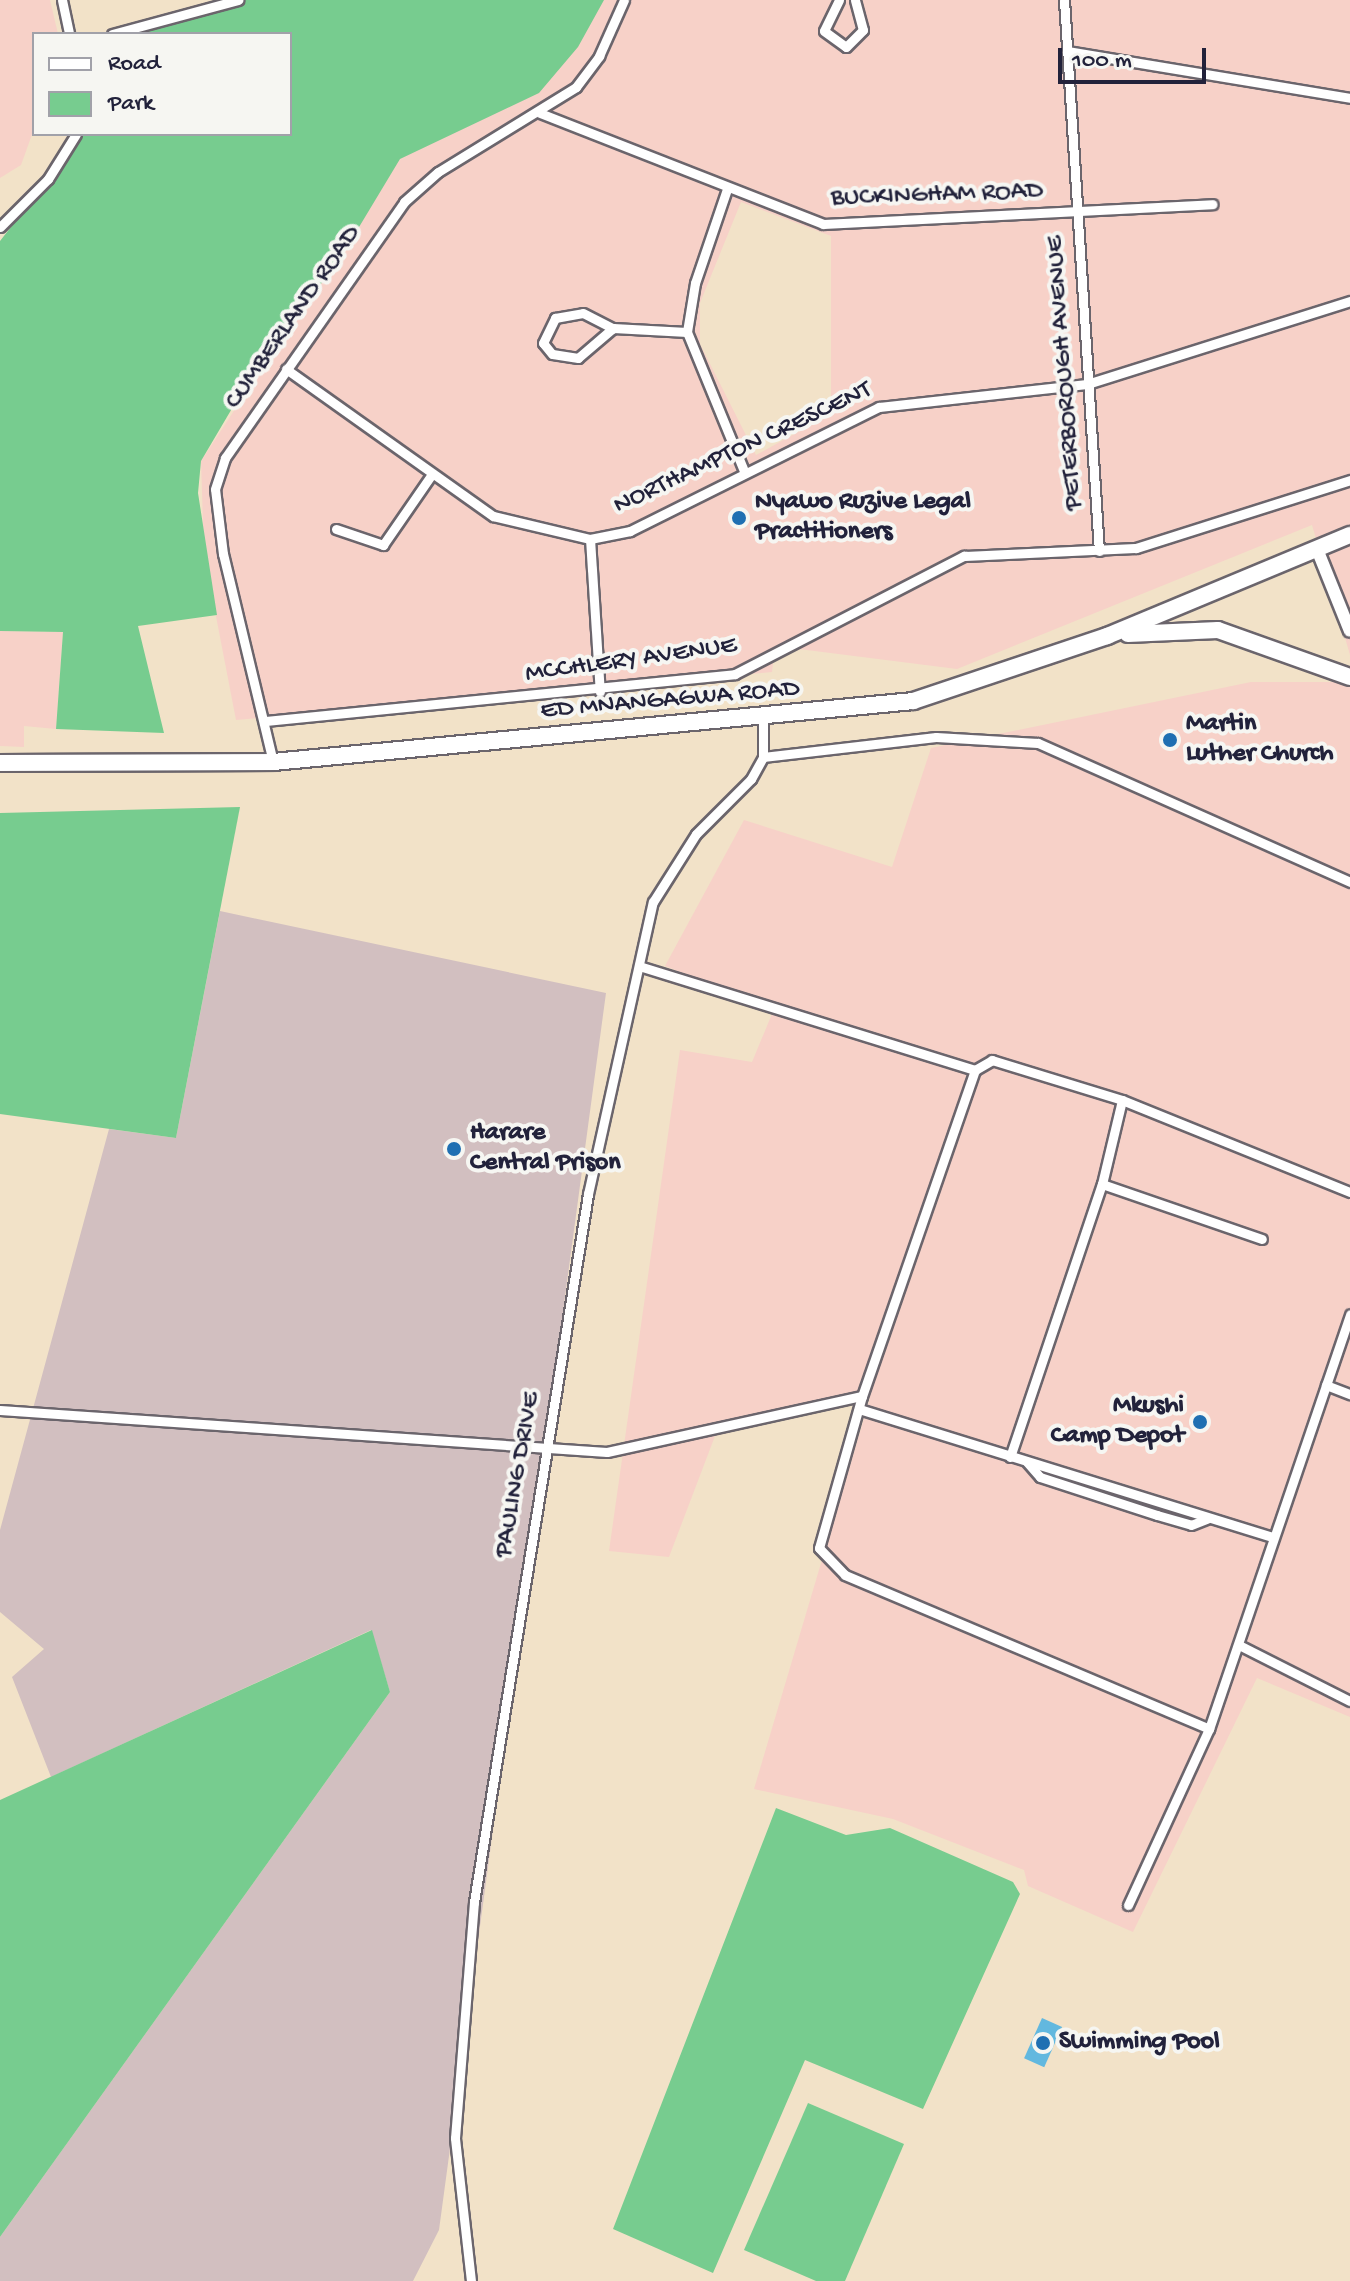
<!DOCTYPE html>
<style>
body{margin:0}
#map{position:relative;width:1350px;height:2281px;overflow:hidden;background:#f2e2c8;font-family:"Gochi Hand",sans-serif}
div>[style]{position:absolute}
.built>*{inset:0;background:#f7d1c8}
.industrial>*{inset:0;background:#d2bfc0}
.green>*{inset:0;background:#77cc8f}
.water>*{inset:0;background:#62b8df;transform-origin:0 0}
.roads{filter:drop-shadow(2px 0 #6b656c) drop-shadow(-2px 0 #6b656c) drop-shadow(0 2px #6b656c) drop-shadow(0 -2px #6b656c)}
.street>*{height:9px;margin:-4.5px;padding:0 4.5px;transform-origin:4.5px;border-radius:4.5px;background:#fff}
.secondary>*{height:12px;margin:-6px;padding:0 6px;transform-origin:6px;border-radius:6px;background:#fff}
.highway>*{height:16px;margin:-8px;padding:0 8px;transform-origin:8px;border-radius:8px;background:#fff}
.dots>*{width:22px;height:22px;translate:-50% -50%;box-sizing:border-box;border:4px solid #f6f6f2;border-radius:50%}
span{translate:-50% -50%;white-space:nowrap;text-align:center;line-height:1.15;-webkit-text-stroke:8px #f6f6f2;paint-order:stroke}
.street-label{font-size:26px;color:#22223b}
.poi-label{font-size:26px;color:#22223b;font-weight:700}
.left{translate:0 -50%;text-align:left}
.right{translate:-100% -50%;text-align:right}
.legend{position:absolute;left:32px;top:32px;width:260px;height:104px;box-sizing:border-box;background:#f6f6f2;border:2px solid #a1a1a9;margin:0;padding:10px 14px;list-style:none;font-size:24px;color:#22223b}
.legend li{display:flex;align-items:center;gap:16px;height:40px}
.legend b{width:40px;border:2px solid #a1a1a9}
.scale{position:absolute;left:1058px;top:48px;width:148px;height:36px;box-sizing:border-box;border:4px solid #22223b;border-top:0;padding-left:10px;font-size:24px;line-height:28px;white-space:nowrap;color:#22223b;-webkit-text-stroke:6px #f6f6f2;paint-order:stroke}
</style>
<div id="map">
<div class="built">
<div style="clip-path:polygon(0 0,50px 0,58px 34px,34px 34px,34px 129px,21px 165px,0 178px)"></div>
<div style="clip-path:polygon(evenodd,603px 0,1350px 0,1350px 655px,1312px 525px,957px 669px,775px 646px,772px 672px,236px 720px,204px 554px,201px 461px,400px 158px,449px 131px,603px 0,741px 202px,831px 236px,831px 414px,756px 455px,700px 344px,700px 303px,741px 202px)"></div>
<div style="clip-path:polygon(0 631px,63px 632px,56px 729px,24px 726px,24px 747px,0 746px)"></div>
<div style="clip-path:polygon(1251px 682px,1350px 682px,1350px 1717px,1257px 1678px,1133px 1932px,1028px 1886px,1024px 1870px,893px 1819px,754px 1789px,870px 1398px,715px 1436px,669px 1557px,609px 1551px,680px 1050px,752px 1062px,774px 1009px,665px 966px,744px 820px,892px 867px,931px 748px)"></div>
</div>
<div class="industrial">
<div style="clip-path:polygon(220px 911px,606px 993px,439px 2230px,413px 2281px,0 2281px,0 2237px,390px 1692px,371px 1630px,51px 1777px,12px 1677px,44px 1649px,0 1612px,0 1530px,109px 1129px,176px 1138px)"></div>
</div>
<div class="green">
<div style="clip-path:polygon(243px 0,604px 0,578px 47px,539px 93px,400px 159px,344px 252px,237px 400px,201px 461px,198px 493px,217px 615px,138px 626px,164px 733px,56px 729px,63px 632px,0 631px,0 241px,84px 134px,290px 134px,290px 34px,141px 34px)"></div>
<div style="clip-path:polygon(240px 807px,176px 1138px,0 1114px,0 813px)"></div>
<div style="clip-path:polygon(372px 1630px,390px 1692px,0 2237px,0 1800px)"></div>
<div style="clip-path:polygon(776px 1808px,846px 1835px,890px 1828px,1013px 1882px,1020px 1894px,923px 2109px,805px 2060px,713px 2273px,613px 2229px)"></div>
<div style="clip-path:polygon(808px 2103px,904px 2144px,845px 2281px,816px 2281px,744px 2250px)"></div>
</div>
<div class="water">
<div style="left:1042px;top:2018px;width:22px;height:44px;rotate:24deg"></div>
</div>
<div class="roads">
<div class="street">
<div style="left:62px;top:0;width:35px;rotate:78deg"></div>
<div style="left:839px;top:0;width:34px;rotate:116deg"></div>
<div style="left:824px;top:31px;width:27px;rotate:36deg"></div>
<div style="left:846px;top:47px;width:24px;rotate:-45deg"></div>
<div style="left:863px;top:30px;width:31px;rotate:-105deg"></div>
<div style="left:1064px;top:0;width:552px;rotate:86.37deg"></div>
<div style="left:112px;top:34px;width:131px;rotate:-15.1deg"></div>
<div style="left:1067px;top:51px;width:287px;rotate:9.4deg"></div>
<div style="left:540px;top:113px;width:304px;rotate:21.4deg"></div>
<div style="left:823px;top:224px;width:390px;rotate:-2.9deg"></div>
<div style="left:727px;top:189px;width:99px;rotate:108.8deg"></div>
<div style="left:695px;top:283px;width:50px;rotate:99.3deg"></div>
<div style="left:687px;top:332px;width:150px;rotate:67.7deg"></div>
<div style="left:0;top:227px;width:68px;rotate:-45deg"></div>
<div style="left:48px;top:179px;width:53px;rotate:-58.1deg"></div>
<div style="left:613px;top:328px;width:46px;rotate:139.4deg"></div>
<div style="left:578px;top:358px;width:26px;rotate:-171deg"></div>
<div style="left:552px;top:354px;width:14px;rotate:-129deg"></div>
<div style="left:543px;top:343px;width:28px;rotate:-64deg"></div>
<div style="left:555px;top:318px;width:28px;rotate:-10deg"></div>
<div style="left:583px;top:313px;width:34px;rotate:27deg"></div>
<div style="left:613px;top:328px;width:74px;rotate:3.1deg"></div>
<div style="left:286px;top:369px;width:254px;rotate:35.4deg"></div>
<div style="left:493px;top:516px;width:100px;rotate:13.3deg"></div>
<div style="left:590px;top:539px;width:41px;rotate:-11.3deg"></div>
<div style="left:630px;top:531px;width:278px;rotate:-26.5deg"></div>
<div style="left:879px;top:407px;width:209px;rotate:-6.3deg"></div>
<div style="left:1087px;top:384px;width:276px;rotate:-17.5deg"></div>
<div style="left:336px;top:529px;width:50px;rotate:18.8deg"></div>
<div style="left:383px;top:545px;width:86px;rotate:-55.4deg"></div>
<div style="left:590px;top:539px;width:153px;rotate:86.3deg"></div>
<div style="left:265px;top:721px;width:472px;rotate:-5.7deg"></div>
<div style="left:735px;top:674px;width:258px;rotate:-27.3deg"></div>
<div style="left:964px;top:556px;width:172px;rotate:-2.7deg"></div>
<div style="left:1136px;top:548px;width:225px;rotate:-17.6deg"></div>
<div style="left:763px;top:757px;width:174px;rotate:-6.6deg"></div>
<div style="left:936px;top:737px;width:102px;rotate:3.4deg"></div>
<div style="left:1038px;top:743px;width:342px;rotate:24deg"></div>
<div style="left:273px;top:762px;width:214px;rotate:-103.5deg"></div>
<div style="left:223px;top:554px;width:65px;rotate:-97deg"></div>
<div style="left:215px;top:489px;width:33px;rotate:-72deg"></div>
<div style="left:225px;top:458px;width:312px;rotate:-55deg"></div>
<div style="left:404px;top:202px;width:45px;rotate:-41.4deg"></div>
<div style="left:438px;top:172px;width:162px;rotate:-31.6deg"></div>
<div style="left:576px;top:87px;width:39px;rotate:-53deg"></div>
<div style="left:599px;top:56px;width:61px;rotate:-65.9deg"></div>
<div style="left:639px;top:966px;width:352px;rotate:17.2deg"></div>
<div style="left:975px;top:1070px;width:20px;rotate:-30deg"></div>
<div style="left:992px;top:1060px;width:136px;rotate:17.1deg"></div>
<div style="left:1122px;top:1100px;width:246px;rotate:22deg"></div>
<div style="left:975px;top:1070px;width:345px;rotate:109.1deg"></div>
<div style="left:862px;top:1396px;width:158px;rotate:105.8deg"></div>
<div style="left:819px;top:1548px;width:37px;rotate:46deg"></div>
<div style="left:845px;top:1575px;width:395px;rotate:22.9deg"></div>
<div style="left:1102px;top:1184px;width:169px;rotate:19deg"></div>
<div style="left:1326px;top:1385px;width:26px;rotate:21deg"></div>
<div style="left:859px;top:1409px;width:432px;rotate:17.2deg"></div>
<div style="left:0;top:1410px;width:608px;rotate:3.96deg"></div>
<div style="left:607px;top:1452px;width:261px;rotate:-12.4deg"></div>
<div style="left:1010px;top:1457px;width:288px;rotate:-71.4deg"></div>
<div style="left:1102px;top:1184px;width:86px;rotate:-76.6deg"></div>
<div style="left:1027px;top:1462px;width:20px;rotate:49deg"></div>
<div style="left:1040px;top:1477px;width:123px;rotate:18deg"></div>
<div style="left:1157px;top:1515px;width:35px;rotate:16deg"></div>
<div style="left:1191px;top:1525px;width:17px;rotate:-21deg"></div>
<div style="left:1239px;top:1645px;width:124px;rotate:26.8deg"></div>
<div style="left:1128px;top:1905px;width:194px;rotate:-65.3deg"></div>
<div style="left:1209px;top:1729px;width:438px;rotate:-71.2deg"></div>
<div style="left:471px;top:2281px;width:144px;rotate:-96.4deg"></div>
<div style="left:455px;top:2138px;width:237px;rotate:-85.4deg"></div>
<div style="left:474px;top:1902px;width:717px;rotate:-80.85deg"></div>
<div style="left:588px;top:1194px;width:299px;rotate:-77.5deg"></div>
<div style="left:653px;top:902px;width:80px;rotate:-57.7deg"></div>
<div style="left:696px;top:834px;width:78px;rotate:-45deg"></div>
<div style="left:751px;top:779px;width:25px;rotate:-61deg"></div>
<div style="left:763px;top:757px;width:39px;rotate:-90deg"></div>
</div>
<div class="secondary">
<div style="left:1317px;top:549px;width:88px;rotate:68.1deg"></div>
</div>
<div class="highway">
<div style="left:1128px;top:634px;width:90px;rotate:-2.5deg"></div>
<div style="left:1218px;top:630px;width:140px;rotate:19.6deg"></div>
<div style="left:0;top:763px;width:273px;rotate:-0.2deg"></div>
<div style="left:273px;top:762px;width:643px;rotate:-5.44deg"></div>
<div style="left:913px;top:701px;width:205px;rotate:-18.5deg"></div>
<div style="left:1107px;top:636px;width:263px;rotate:-22.6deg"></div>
</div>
</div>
<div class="dots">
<div style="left:739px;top:518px;background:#1f6fb2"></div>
<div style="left:1170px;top:740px;background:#1f6fb2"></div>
<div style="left:454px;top:1149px;background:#1f6fb2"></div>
<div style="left:1200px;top:1422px;background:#1f6fb2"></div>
<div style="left:1043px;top:2043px;background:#1f6fb2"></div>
</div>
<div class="street-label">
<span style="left:937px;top:196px;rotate:-2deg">BUCKINGHAM ROAD</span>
<span style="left:294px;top:318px;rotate:-55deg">CUMBERLAND ROAD</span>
<span style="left:1066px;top:373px;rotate:-94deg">PETERBOROUGH AVENUE</span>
<span style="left:743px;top:449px;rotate:-25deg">NORTHAMPTON CRESCENT</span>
<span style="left:631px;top:661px;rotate:-8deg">MCCHLERY AVENUE</span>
<span style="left:670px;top:701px;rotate:-5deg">ED MNANGAGWA ROAD</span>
<span style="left:519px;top:1475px;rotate:-80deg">PAULING DRIVE</span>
</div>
<div class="poi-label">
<span class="left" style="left:755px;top:518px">Nyawo Ruzive Legal<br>Practitioners</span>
<span class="left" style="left:1186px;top:740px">Martin<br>Luther Church</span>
<span class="left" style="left:470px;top:1149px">Harare<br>Central Prison</span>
<span class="right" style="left:1184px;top:1422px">Mkushi<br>Camp Depot</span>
<span class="left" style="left:1059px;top:2043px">Swimming Pool</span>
</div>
<ul class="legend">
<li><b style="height:10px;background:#fff"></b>Road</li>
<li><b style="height:22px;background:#77cc8f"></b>Park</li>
</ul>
<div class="scale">100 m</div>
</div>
